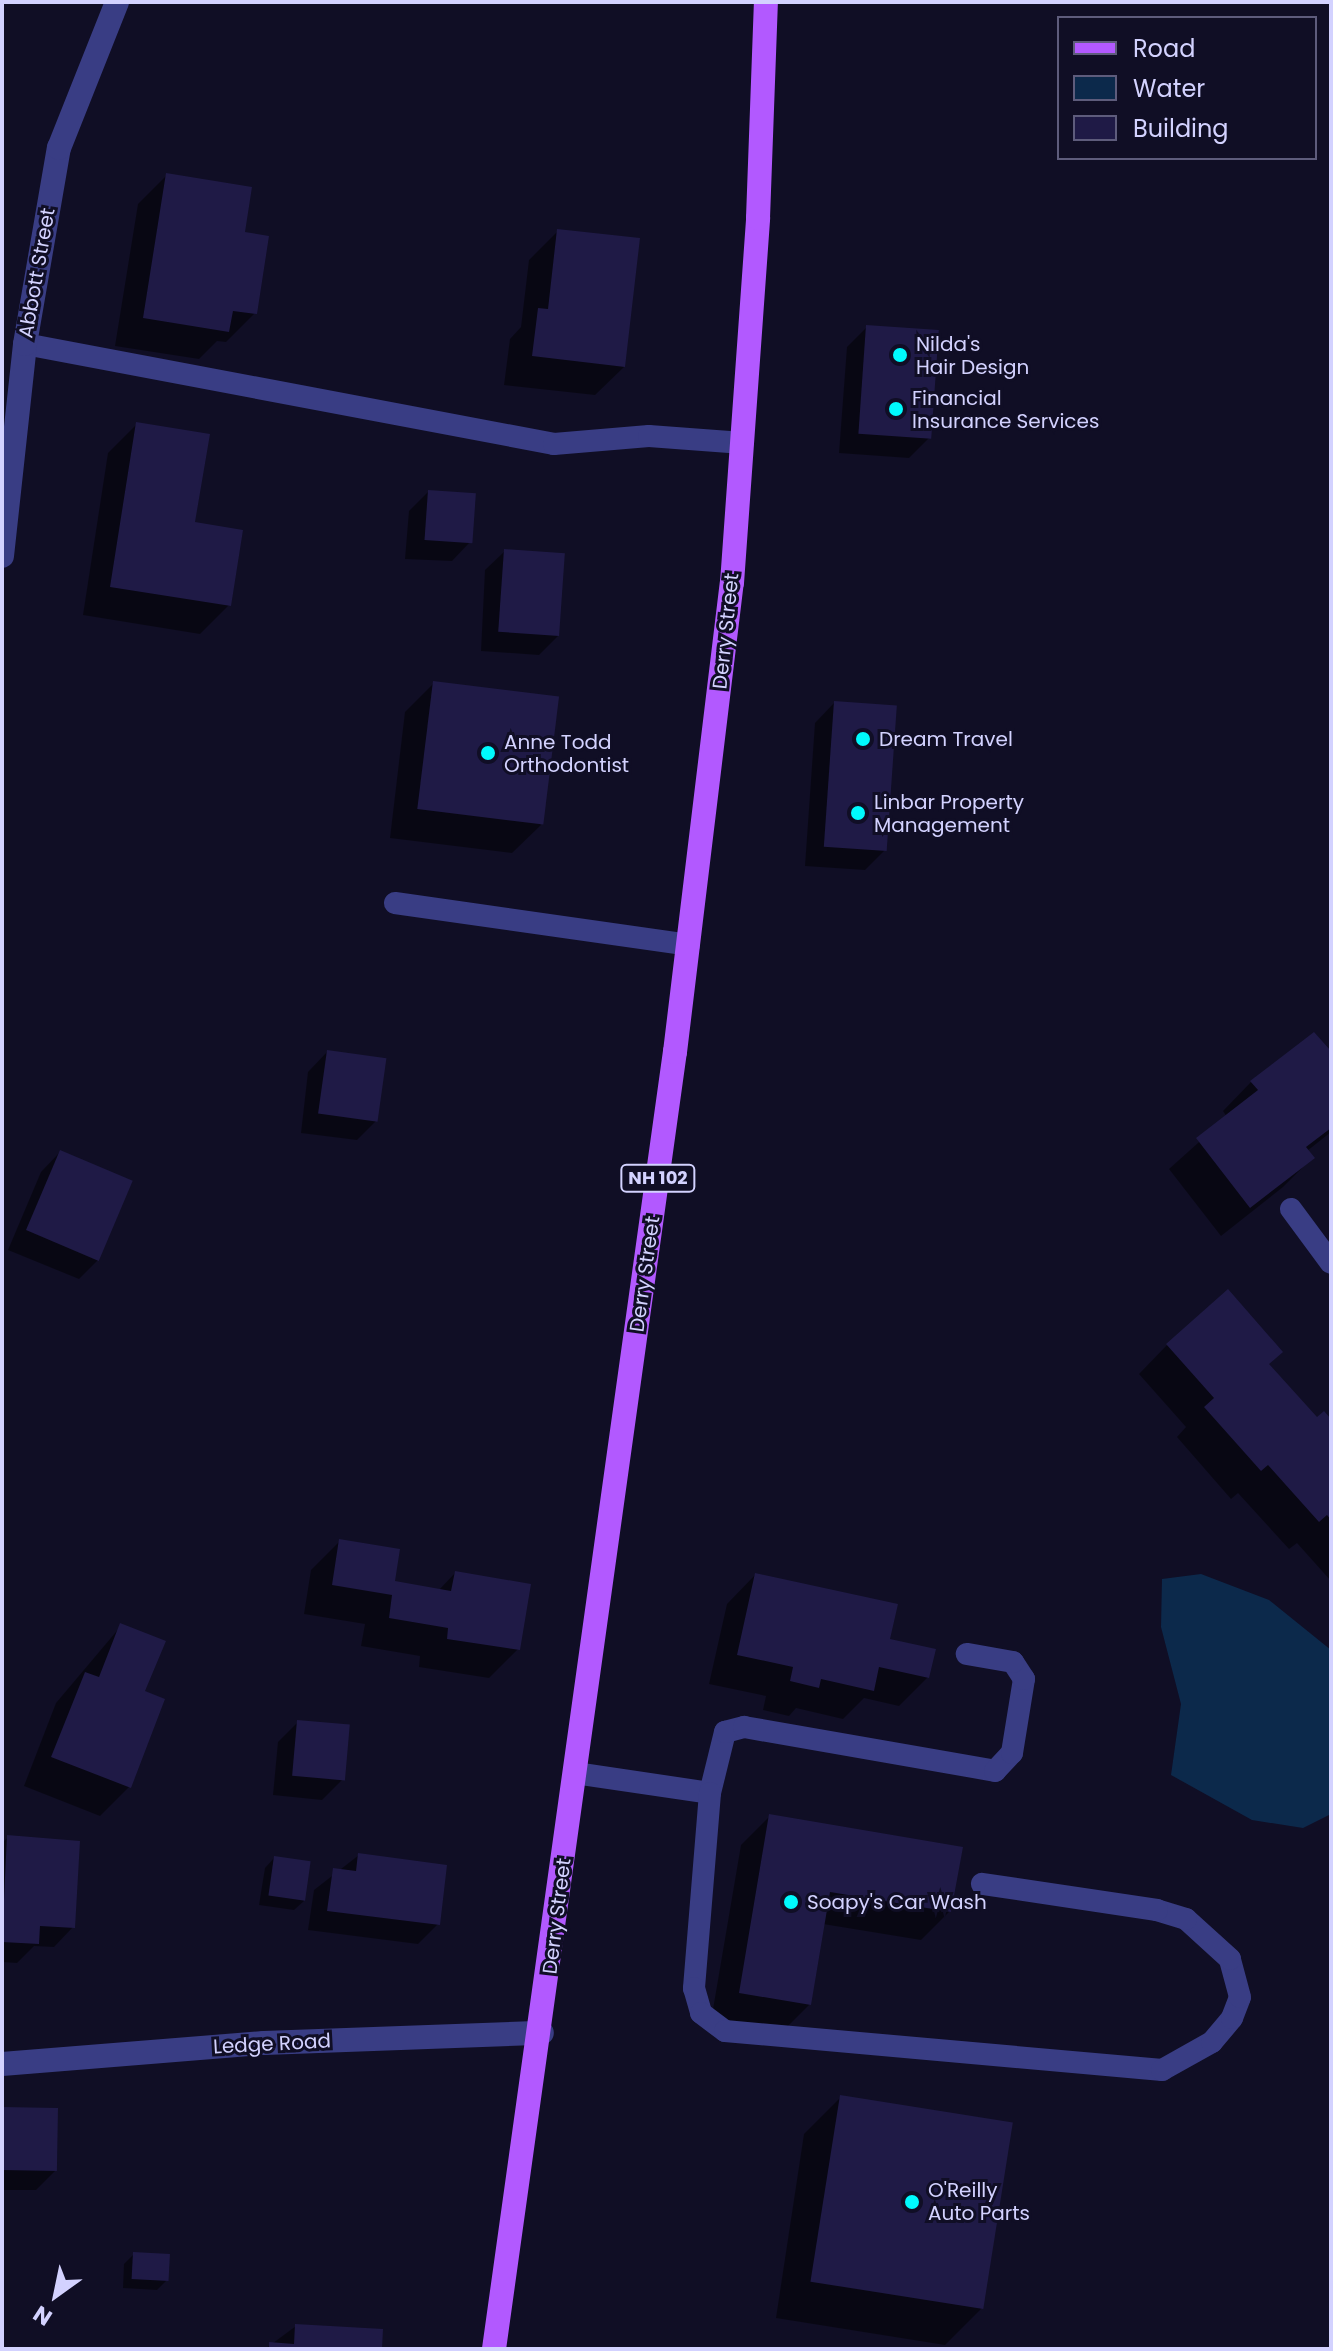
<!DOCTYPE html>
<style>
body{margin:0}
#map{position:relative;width:1333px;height:2351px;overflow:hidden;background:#100e25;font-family:Poppins,sans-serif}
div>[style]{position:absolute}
.water>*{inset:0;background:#0c294b}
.shadow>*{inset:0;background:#0007}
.building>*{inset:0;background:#1f1a46;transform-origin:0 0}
.lane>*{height:22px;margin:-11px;padding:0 11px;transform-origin:11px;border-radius:11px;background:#393d84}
.street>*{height:24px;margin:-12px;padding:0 12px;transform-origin:12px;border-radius:12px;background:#393d84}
.primary>*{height:24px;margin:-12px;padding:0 12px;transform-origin:12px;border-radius:12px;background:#b259ff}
.dots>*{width:22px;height:22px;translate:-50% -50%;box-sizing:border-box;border:4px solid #100e25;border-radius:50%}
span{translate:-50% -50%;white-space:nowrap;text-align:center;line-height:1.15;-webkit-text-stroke:6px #100e25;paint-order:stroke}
.shield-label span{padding:2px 6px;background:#100e25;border:2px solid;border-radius:6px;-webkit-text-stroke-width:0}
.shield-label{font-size:18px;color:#d3d2ff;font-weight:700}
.street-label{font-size:20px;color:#d3d2ff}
.poi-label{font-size:20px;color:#d3d2ff}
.left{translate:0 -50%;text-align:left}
.frame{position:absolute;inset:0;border:4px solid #d3d2ff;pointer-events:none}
.legend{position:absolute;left:1057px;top:16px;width:260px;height:144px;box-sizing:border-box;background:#100e25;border:2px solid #5e5c7c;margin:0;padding:10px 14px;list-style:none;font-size:24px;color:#d3d2ff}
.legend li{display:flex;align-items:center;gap:16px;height:40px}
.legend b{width:40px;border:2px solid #5e5c7c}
.north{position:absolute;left:16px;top:2255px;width:80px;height:80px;-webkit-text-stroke:6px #100e25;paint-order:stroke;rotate:213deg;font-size:22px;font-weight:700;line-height:32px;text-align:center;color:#d3d2ff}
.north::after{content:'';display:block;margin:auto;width:28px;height:36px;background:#d3d2ff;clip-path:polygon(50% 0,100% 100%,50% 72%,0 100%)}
</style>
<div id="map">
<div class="water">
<div style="clip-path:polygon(1201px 1574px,1269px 1600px,1331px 1650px,1331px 1814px,1303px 1828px,1252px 1820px,1171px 1775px,1181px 1704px,1161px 1627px,1162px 1579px)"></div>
</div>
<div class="shadow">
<div style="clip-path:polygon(167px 175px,243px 234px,255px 313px,226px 342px,217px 341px,199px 359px,115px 346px,138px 204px)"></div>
<div style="clip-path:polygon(558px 231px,624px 367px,595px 395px,504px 385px,510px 339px,521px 327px,529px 260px)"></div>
<div style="clip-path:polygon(867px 327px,929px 438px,909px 458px,839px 453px,847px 347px)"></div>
<div style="clip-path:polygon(137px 424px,193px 524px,229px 605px,200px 634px,83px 615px,108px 453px)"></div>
<div style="clip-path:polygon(428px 492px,471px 541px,452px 561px,405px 559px,409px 511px)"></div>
<div style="clip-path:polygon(505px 551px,559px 635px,539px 655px,481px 651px,485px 570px)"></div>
<div style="clip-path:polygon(434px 683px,541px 825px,512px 853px,390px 838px,405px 712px)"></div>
<div style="clip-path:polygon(834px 703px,885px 850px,865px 870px,805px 866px,815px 723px)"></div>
<div style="clip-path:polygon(327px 1052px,377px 1120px,357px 1140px,301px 1133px,308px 1072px)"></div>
<div style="clip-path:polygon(1331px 1054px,1331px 1132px,1307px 1151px,1312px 1158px,1283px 1187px,1221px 1236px,1169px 1169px,1227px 1117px,1223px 1111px,1251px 1082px)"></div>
<div style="clip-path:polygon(60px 1152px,99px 1259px,79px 1279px,8px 1250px,41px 1172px)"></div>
<div style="clip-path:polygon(1167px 1345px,1267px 1365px,1316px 1420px,1331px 1422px,1331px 1581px,1297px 1543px,1289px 1549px,1238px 1493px,1231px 1499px,1177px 1437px,1186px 1427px,1139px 1374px)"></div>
<div style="clip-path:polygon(340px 1541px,392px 1583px,438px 1591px,455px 1573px,518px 1649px,489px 1678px,419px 1667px,420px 1656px,361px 1646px,365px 1624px,304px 1614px,311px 1570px)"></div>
<div style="clip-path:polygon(755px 1575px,888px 1641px,928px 1677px,899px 1706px,864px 1698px,843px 1719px,796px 1708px,789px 1716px,763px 1710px,766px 1696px,709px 1684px,727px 1604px)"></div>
<div style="clip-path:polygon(121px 1626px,143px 1692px,129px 1787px,100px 1816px,24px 1786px,56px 1703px)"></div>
<div style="clip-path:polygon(298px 1722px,342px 1780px,322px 1800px,273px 1795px,278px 1742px)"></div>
<div style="clip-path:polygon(770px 1816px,950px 1911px,921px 1940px,823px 1924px,810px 2004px,781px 2033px,711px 2021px,741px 1845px)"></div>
<div style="clip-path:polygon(8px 1837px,73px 1927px,54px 1947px,34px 1946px,17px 1963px,2px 1962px,2px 1843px)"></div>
<div style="clip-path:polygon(359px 1855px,438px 1924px,418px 1944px,308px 1930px,314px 1890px)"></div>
<div style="clip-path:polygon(274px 1858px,304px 1901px,294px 1910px,259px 1905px,265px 1868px)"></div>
<div style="clip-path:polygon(841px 2097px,982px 2308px,945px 2345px,776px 2318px,804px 2134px)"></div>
<div style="clip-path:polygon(2px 2109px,56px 2170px,36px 2190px,2px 2190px)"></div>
<div style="clip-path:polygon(134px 2254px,167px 2280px,157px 2290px,123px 2288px,124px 2264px)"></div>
<div style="clip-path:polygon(296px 2326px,380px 2349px,265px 2349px)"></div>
</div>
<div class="building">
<div style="clip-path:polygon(166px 173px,252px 187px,245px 232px,269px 236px,257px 314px,233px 311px,229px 332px,143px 318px)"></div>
<div style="clip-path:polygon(557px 229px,640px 238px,625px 367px,532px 356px,538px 308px,548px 309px)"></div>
<div style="left:866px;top:325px;width:73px;height:109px;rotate:4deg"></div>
<div style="clip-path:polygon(136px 422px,210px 434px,195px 522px,243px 530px,231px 606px,110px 587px)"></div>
<div style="left:428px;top:490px;width:48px;height:50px;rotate:4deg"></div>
<div style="left:504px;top:549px;width:61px;height:83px;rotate:4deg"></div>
<div style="left:433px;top:681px;width:127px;height:129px;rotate:7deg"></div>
<div style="left:834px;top:701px;width:63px;height:146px;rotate:4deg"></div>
<div style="clip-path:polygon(1314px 1032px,1331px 1051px,1331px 1128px,1306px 1147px,1315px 1158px,1250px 1208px,1196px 1138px,1258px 1090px,1250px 1081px)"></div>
<div style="left:327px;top:1050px;width:60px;height:64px;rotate:8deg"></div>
<div style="left:60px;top:1150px;width:79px;height:87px;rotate:23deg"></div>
<div style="clip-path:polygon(1228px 1289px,1283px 1352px,1269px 1364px,1317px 1417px,1324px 1411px,1331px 1419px,1331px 1520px,1327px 1515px,1319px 1522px,1268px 1465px,1261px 1471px,1204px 1407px,1214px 1398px,1166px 1344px)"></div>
<div style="clip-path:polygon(339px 1539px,400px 1549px,395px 1581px,451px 1591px,455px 1571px,531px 1584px,520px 1650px,447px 1639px,448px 1628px,389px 1618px,392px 1595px,332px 1585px)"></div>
<div style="clip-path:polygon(755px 1573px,898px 1604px,890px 1639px,936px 1649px,929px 1678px,879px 1667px,874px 1691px,821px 1679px,819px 1688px,790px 1681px,793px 1667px,737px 1655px)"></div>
<div style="clip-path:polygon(120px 1623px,166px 1641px,145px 1691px,165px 1699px,131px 1788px,51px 1757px,85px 1672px,99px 1677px)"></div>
<div style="left:297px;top:1720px;width:53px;height:56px;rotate:5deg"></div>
<div style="clip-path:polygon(769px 1814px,963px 1847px,951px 1912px,830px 1892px,811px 2005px,739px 1993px)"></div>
<div style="clip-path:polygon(7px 1835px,80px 1841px,75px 1928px,40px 1926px,39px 1944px,2px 1942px)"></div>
<div style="clip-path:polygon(358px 1853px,447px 1865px,440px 1925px,327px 1911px,333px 1868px,356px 1871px)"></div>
<div style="left:274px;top:1856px;width:37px;height:40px;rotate:8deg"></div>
<div style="left:840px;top:2095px;width:175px;height:189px;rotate:9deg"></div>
<div style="left:2px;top:2107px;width:56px;height:63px;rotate:1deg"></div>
<div style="left:133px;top:2252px;width:37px;height:27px;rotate:3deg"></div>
<div style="clip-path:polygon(295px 2324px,383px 2329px,382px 2349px,269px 2349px,269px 2342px,294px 2344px)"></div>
</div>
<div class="lane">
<div style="left:25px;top:344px;width:538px;rotate:10.7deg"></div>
<div style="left:554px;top:444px;width:95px;rotate:-4.8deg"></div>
<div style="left:649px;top:436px;width:94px;rotate:4.3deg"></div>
<div style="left:395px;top:903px;width:297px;rotate:8.1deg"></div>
<div style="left:1291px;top:1209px;width:67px;rotate:53.5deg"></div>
<div style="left:575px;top:1773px;width:136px;rotate:8.4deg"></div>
<div style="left:710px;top:1793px;width:63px;rotate:-76.2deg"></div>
<div style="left:725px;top:1732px;width:20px;rotate:-15deg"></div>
<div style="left:744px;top:1727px;width:255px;rotate:9.9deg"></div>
<div style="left:995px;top:1771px;width:25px;rotate:-47deg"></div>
<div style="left:1012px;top:1753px;width:75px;rotate:-80.8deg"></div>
<div style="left:1024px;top:1679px;width:20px;rotate:-123deg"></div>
<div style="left:1013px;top:1662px;width:47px;rotate:-170.1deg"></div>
<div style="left:710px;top:1793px;width:196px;rotate:94.7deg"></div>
<div style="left:694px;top:1988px;width:26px;rotate:74deg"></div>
<div style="left:701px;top:2013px;width:30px;rotate:37deg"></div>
<div style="left:725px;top:2031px;width:439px;rotate:5.1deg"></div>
<div style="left:1162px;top:2070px;width:57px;rotate:-29.2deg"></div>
<div style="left:1212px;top:2042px;width:31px;rotate:-50deg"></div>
<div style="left:1232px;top:2018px;width:22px;rotate:-69deg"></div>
<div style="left:1240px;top:1997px;width:39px;rotate:-105deg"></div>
<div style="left:1230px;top:1959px;width:59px;rotate:-137.7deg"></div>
<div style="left:1186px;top:1919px;width:30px;rotate:-163deg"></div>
<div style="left:1157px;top:1910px;width:177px;rotate:-171.5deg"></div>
</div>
<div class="street">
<div style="left:2px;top:556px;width:213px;rotate:-83.8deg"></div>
<div style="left:25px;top:344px;width:199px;rotate:-80.2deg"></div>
<div style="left:59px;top:148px;width:157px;rotate:-68.3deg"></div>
<div style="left:2px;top:2064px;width:263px;rotate:-4.6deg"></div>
<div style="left:264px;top:2043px;width:278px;rotate:-2.1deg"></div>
</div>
<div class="primary">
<div style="left:494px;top:2349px;width:1310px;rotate:-82.06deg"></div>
<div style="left:675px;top:1052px;width:472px;rotate:-83.1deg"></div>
<div style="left:732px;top:583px;width:366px;rotate:-85.9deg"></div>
<div style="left:758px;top:218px;width:216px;rotate:-87.9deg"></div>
</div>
<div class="dots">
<div style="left:900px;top:355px;background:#00fafd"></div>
<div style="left:896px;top:409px;background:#00fafd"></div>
<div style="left:863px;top:739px;background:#00fafd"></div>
<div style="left:488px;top:753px;background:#00fafd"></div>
<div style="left:858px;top:813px;background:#00fafd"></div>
<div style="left:791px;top:1902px;background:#00fafd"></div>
<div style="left:912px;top:2202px;background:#00fafd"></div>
</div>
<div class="shield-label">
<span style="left:658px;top:1178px">NH 102</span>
</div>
<div class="street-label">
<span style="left:37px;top:273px;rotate:-80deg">Abbott Street</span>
<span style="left:726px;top:631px;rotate:-84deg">Derry Street</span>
<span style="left:645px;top:1274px;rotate:-82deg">Derry Street</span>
<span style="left:557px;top:1916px;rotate:-83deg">Derry Street</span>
<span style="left:272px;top:2044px;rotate:-3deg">Ledge Road</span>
</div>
<div class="poi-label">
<span class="left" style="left:916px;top:356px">Nilda's<br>Hair Design</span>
<span class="left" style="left:912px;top:410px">Financial<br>Insurance Services</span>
<span class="left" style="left:879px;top:739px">Dream Travel</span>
<span class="left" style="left:504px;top:754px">Anne Todd<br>Orthodontist</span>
<span class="left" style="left:874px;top:814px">Linbar Property<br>Management</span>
<span class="left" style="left:807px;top:1902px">Soapy's Car Wash</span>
<span class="left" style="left:928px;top:2202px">O'Reilly<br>Auto Parts</span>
</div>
<div class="frame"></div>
<ul class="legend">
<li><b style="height:10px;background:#b259ff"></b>Road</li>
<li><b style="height:22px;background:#0c294b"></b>Water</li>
<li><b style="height:22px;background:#1f1a46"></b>Building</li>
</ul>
<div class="north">N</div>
</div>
